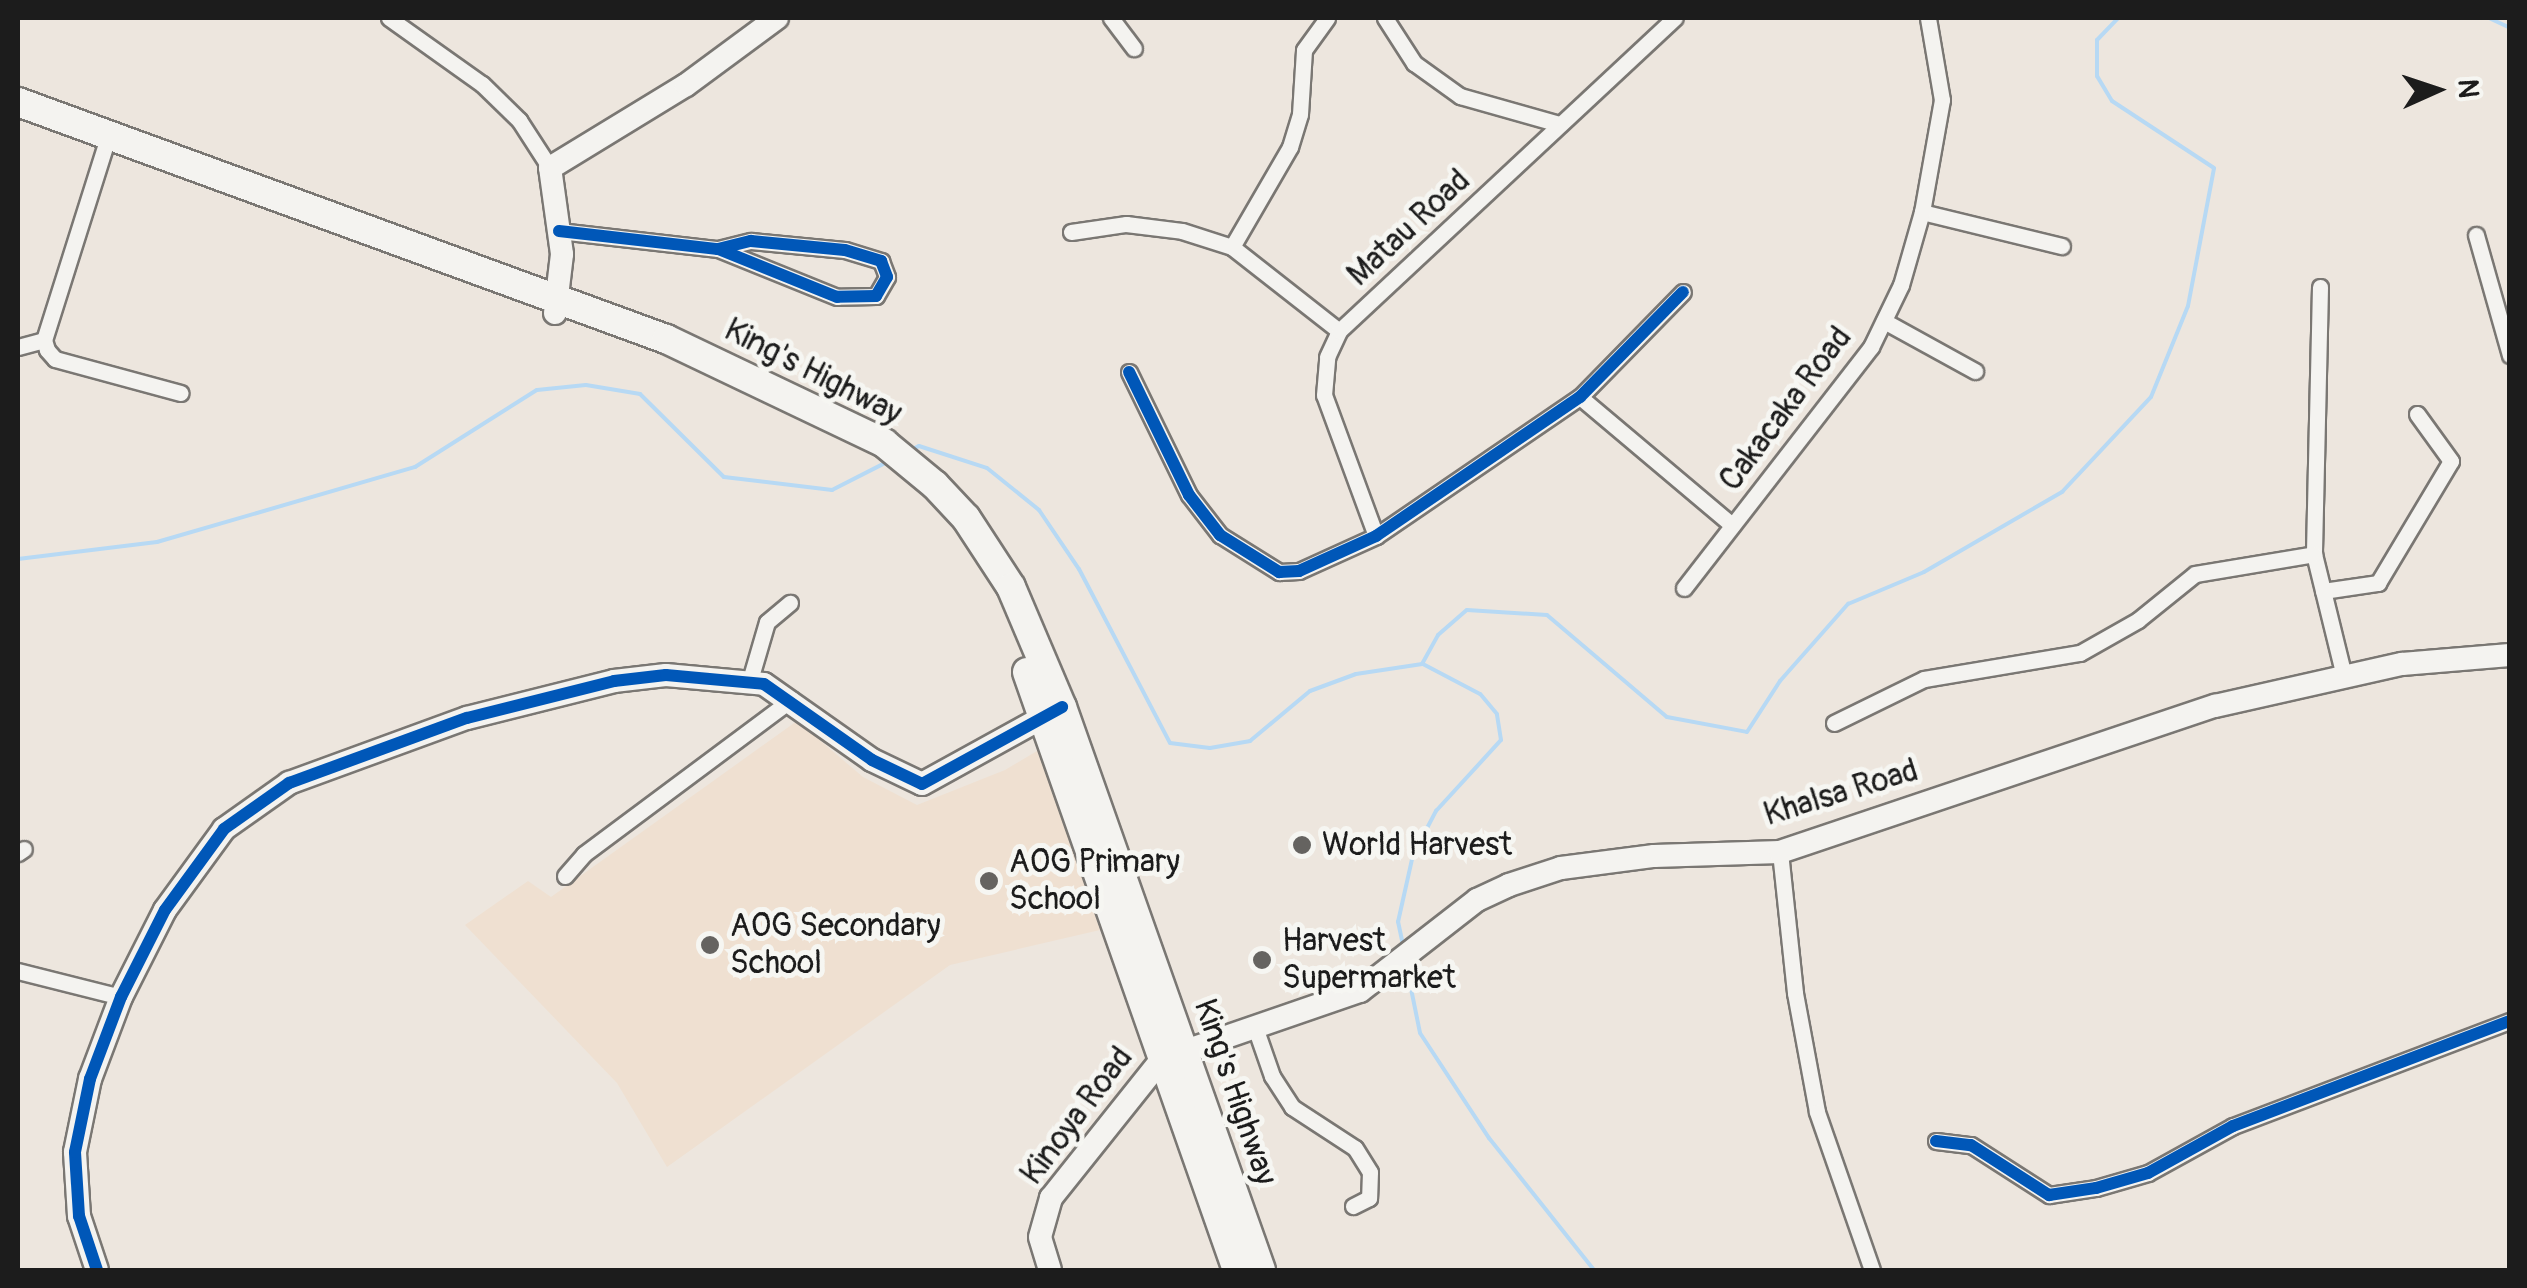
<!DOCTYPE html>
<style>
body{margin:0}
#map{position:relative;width:2527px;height:1288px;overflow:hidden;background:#ede6de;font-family:Pangolin,sans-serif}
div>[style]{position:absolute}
.built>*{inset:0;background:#efe0d1}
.stream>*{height:4px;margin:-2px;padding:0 2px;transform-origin:2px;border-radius:2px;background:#b7d9f4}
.roads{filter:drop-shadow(2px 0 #7a7773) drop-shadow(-2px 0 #7a7773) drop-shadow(0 2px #7a7773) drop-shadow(0 -2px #7a7773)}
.street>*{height:15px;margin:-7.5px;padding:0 7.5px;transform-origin:7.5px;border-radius:7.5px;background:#f4f3f0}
.secondary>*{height:22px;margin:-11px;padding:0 11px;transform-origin:11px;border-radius:11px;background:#f4f3f0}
.highway>*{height:28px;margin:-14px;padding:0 14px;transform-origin:14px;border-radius:14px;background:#f4f3f0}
.cycleway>*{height:12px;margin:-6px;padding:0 6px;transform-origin:6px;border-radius:6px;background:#0057b8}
.dots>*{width:28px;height:28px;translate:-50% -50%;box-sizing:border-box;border:5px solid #f6f6f2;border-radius:50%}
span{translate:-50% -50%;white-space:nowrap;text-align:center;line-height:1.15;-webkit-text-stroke:10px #f6f6f2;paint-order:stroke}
.street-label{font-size:32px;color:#1c1c1c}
.poi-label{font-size:32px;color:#1c1c1c}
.left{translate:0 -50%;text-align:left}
.frame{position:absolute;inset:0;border:20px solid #1c1c1c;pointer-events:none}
.north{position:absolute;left:2387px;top:40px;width:100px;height:100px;-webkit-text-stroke:8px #f6f6f2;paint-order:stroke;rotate:87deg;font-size:28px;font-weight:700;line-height:40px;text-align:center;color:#1c1c1c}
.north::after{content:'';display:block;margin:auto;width:35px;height:45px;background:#1c1c1c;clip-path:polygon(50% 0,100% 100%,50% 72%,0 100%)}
</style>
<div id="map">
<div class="built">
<div style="clip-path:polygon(797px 721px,863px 777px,917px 805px,1005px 770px,1042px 748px,1100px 930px,950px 965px,667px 1167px,617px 1083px,465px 925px,528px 881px,551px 897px)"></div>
</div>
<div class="stream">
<div style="left:2331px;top:18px;width:23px"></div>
<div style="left:2489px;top:18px;width:23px;rotate:25deg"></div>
<div style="left:909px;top:451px;width:11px;rotate:-27deg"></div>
<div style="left:919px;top:446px;width:71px;rotate:17.9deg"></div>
<div style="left:987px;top:468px;width:67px;rotate:38.9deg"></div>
<div style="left:1039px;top:510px;width:71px;rotate:55.9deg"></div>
<div style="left:1079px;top:569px;width:196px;rotate:62.4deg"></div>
<div style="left:1170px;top:743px;width:40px;rotate:7.1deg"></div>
<div style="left:1210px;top:748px;width:41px;rotate:-9.9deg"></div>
<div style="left:1250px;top:741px;width:78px;rotate:-39.8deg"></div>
<div style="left:1310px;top:691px;width:49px;rotate:-20.3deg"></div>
<div style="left:1356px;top:674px;width:67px;rotate:-8.6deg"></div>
<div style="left:1422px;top:664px;width:33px;rotate:-61deg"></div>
<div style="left:1438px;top:635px;width:38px;rotate:-41deg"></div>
<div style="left:1467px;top:610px;width:80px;rotate:3.6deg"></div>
<div style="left:1547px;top:615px;width:157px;rotate:40.4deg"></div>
<div style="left:1667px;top:717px;width:81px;rotate:10.6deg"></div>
<div style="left:1747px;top:732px;width:61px;rotate:-57.1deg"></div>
<div style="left:1780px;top:681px;width:103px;rotate:-48.6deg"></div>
<div style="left:1848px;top:604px;width:82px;rotate:-22.8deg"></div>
<div style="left:1924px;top:572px;width:160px;rotate:-30.1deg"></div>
<div style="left:2062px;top:492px;width:130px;rotate:-46.9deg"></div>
<div style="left:2151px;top:397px;width:98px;rotate:-67.9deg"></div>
<div style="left:2188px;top:306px;width:140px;rotate:-79.3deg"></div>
<div style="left:2214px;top:168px;width:122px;rotate:-146.7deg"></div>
<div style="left:2112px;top:101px;width:29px;rotate:-121deg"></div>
<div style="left:2097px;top:76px;width:36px;rotate:-90deg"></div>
<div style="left:2097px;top:40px;width:30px;rotate:-46deg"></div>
<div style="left:18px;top:559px;width:140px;rotate:-7deg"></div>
<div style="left:157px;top:542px;width:269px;rotate:-16.2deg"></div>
<div style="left:415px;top:467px;width:144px;rotate:-32.3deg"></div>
<div style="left:537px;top:390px;width:49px;rotate:-5.8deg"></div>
<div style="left:586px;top:385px;width:55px;rotate:9.5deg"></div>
<div style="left:640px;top:394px;width:118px;rotate:44.7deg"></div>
<div style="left:724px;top:477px;width:109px;rotate:6.9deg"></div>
<div style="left:832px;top:490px;width:62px;rotate:-27deg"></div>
<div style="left:1403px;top:945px;width:24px;rotate:-102deg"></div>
<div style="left:1398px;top:922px;width:69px;rotate:-77.4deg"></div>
<div style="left:1413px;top:855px;width:50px;rotate:-62.4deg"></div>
<div style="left:1436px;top:811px;width:96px;rotate:-47.5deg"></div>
<div style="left:1501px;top:740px;width:26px;rotate:-99deg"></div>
<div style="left:1497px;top:714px;width:26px;rotate:-130deg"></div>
<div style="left:1480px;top:694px;width:64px;rotate:-152.2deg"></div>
<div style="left:1406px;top:964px;width:70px;rotate:78.5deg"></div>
<div style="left:1420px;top:1033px;width:126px;rotate:56.7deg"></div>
<div style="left:1489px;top:1138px;width:169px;rotate:51.5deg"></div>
</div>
<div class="roads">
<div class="street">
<div style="left:389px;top:18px;width:114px;rotate:35.4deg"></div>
<div style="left:482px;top:84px;width:52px;rotate:44.2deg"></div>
<div style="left:519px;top:120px;width:57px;rotate:57.1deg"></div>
<div style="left:1111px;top:18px;width:38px;rotate:53deg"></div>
<div style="left:1385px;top:18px;width:54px;rotate:57.2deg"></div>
<div style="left:1414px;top:63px;width:57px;rotate:35.7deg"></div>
<div style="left:1460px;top:96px;width:103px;rotate:15.8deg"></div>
<div style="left:109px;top:134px;width:216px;rotate:107.5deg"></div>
<div style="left:44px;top:340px;width:10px;rotate:73deg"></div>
<div style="left:47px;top:350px;width:12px;rotate:48deg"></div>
<div style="left:55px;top:359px;width:130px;rotate:15.2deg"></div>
<div style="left:1922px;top:212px;width:144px;rotate:13.7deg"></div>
<div style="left:559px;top:231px;width:160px;rotate:6.5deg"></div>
<div style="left:718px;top:249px;width:34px;rotate:-14deg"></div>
<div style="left:751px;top:241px;width:94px;rotate:5.5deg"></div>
<div style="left:845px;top:250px;width:38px;rotate:17deg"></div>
<div style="left:881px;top:261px;width:17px;rotate:69deg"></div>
<div style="left:887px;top:277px;width:22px;rotate:120deg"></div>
<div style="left:876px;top:296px;width:39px;rotate:179deg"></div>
<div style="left:837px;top:297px;width:128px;rotate:-158deg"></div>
<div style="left:1071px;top:232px;width:56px;rotate:-8.3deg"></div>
<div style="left:1126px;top:224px;width:56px;rotate:7.1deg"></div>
<div style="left:1182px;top:231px;width:52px;rotate:17.7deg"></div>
<div style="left:1232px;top:247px;width:136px;rotate:38.1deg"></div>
<div style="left:2476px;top:235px;width:125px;rotate:74.2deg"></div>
<div style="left:1232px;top:247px;width:116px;rotate:-59.9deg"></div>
<div style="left:1290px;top:147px;width:34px;rotate:-73deg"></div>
<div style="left:1300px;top:114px;width:64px;rotate:-86.4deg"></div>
<div style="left:1304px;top:50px;width:39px;rotate:-54deg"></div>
<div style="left:2320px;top:287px;width:267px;rotate:91.3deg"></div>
<div style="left:2314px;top:554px;width:126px;rotate:76.2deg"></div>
<div style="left:1884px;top:321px;width:104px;rotate:28.8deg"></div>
<div style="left:18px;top:347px;width:27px;rotate:-15deg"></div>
<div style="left:1129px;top:372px;width:137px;rotate:64deg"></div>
<div style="left:1189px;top:495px;width:51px;rotate:52.2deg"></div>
<div style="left:1220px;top:535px;width:70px;rotate:32.1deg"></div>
<div style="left:1279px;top:572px;width:20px;rotate:-3deg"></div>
<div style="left:1299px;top:571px;width:85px;rotate:-24.4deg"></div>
<div style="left:1376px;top:536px;width:247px;rotate:-34.3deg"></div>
<div style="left:1580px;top:397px;width:147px;rotate:-45.6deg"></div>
<div style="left:1580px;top:397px;width:199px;rotate:40.1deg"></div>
<div style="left:1376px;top:536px;width:150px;rotate:-110.2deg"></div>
<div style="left:1324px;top:395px;width:38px;rotate:-85deg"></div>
<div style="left:1327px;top:357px;width:29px;rotate:-65deg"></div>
<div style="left:1339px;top:331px;width:459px;rotate:-43deg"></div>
<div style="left:1684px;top:588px;width:305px;rotate:-52.2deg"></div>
<div style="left:1871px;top:347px;width:69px;rotate:-64.2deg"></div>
<div style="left:1901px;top:285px;width:76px;rotate:-74deg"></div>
<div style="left:1922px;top:212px;width:114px;rotate:-79.9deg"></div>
<div style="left:1942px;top:100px;width:83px;rotate:-99.7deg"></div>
<div style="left:2323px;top:591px;width:56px;rotate:-8.3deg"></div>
<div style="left:2378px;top:583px;width:142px;rotate:-59.1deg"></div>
<div style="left:2451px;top:461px;width:58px;rotate:-125.9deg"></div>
<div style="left:750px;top:680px;width:60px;rotate:-73.7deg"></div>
<div style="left:767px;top:622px;width:30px;rotate:-40deg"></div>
<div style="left:1834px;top:723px;width:100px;rotate:-26.1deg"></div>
<div style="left:1924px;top:679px;width:158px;rotate:-9.5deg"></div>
<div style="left:2080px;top:653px;width:67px;rotate:-29.6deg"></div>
<div style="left:2138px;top:620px;width:73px;rotate:-38.9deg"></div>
<div style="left:2195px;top:574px;width:121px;rotate:-9.5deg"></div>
<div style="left:1780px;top:852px;width:142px;rotate:83.9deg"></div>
<div style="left:1795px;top:993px;width:121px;rotate:79.5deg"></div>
<div style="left:1817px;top:1112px;width:167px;rotate:70.8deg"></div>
<div style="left:18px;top:853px;width:7px;rotate:-34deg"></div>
<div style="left:565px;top:876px;width:29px;rotate:-49deg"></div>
<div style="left:584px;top:854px;width:259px;rotate:-36.7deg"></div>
<div style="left:18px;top:971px;width:106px;rotate:14.2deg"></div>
<div style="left:1256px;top:1030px;width:49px;rotate:70.8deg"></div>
<div style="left:1272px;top:1076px;width:37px;rotate:57deg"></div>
<div style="left:1292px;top:1107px;width:75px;rotate:33.1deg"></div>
<div style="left:1355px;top:1148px;width:28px;rotate:58deg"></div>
<div style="left:1370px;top:1172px;width:26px;rotate:92deg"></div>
<div style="left:1369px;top:1198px;width:18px;rotate:153deg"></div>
<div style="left:1936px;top:1141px;width:35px;rotate:7deg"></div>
<div style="left:1971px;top:1145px;width:93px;rotate:32.7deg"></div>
<div style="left:2049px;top:1195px;width:48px;rotate:-8.5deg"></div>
<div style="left:2096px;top:1188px;width:54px;rotate:-16.1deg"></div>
<div style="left:2148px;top:1173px;width:97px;rotate:-28.9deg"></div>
<div style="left:2233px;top:1126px;width:296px;rotate:-20.8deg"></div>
</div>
<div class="secondary">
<div style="left:555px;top:313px;width:59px;rotate:-83.2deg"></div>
<div style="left:562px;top:254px;width:87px;rotate:-97.9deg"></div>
<div style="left:550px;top:168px;width:159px;rotate:-31.4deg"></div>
<div style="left:686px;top:85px;width:113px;rotate:-36.4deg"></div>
<div style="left:97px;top:1270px;width:57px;rotate:-108.4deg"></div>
<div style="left:79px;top:1216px;width:64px;rotate:-93.6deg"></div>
<div style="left:75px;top:1152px;width:75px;rotate:-78.4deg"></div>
<div style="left:90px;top:1079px;width:88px;rotate:-69.3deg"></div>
<div style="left:121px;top:997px;width:97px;rotate:-63.2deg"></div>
<div style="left:165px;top:910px;width:100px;rotate:-53.9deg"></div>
<div style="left:224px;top:829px;width:80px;rotate:-35.3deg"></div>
<div style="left:289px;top:783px;width:189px;rotate:-20.1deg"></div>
<div style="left:467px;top:718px;width:152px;rotate:-14.1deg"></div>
<div style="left:614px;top:681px;width:52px;rotate:-6.6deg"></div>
<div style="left:666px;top:675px;width:98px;rotate:5.2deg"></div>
<div style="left:764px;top:684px;width:132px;rotate:35.1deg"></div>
<div style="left:872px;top:760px;width:55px;rotate:25.6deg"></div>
<div style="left:922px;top:784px;width:155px;rotate:-28.9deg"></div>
<div style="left:1050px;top:1270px;width:34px;rotate:-107deg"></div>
<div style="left:1040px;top:1237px;width:41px;rotate:-74.2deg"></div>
<div style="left:1051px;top:1198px;width:178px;rotate:-51.4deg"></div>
<div style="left:1162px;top:1059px;width:209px;rotate:-19deg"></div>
<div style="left:1360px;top:991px;width:148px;rotate:-37.9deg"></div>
<div style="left:1477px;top:900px;width:35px;rotate:-25deg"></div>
<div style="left:1509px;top:885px;width:55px;rotate:-18.1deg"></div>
<div style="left:1561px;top:868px;width:94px;rotate:-7.4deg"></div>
<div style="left:1654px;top:856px;width:126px;rotate:-1.8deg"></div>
<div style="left:1780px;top:852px;width:459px;rotate:-18.6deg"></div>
<div style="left:2215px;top:706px;width:192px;rotate:-12.7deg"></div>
<div style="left:2402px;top:664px;width:108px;rotate:-4.8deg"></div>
</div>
<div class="highway">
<div style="left:18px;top:102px;width:690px;rotate:20.09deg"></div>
<div style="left:666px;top:339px;width:242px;rotate:25.5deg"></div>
<div style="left:884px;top:443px;width:66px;rotate:39.5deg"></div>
<div style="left:935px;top:485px;width:45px;rotate:46.8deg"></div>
<div style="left:966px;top:518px;width:82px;rotate:56.9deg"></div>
<div style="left:1011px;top:587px;width:130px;rotate:67deg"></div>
<div style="left:1062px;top:707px;width:597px;rotate:70.53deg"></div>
<div style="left:1027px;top:672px;width:634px;rotate:70.65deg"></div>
</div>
</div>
<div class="cycleway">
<div style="left:559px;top:231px;width:160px;rotate:6.5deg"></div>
<div style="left:718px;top:249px;width:34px;rotate:-14deg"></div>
<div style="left:751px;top:241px;width:94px;rotate:5.5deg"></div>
<div style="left:845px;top:250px;width:38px;rotate:17deg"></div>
<div style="left:881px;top:261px;width:17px;rotate:69deg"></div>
<div style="left:887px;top:277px;width:22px;rotate:120deg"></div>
<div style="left:876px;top:296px;width:39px;rotate:179deg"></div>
<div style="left:837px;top:297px;width:128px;rotate:-158deg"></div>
<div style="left:1129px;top:372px;width:137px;rotate:64deg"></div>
<div style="left:1189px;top:495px;width:51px;rotate:52.2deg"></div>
<div style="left:1220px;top:535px;width:70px;rotate:32.1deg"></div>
<div style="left:1279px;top:572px;width:20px;rotate:-3deg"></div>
<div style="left:1299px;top:571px;width:85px;rotate:-24.4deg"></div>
<div style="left:1376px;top:536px;width:247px;rotate:-34.3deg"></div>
<div style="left:1580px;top:397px;width:147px;rotate:-45.6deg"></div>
<div style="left:1936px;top:1141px;width:35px;rotate:7deg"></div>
<div style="left:1971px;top:1145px;width:93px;rotate:32.7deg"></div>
<div style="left:2049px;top:1195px;width:48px;rotate:-8.5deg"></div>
<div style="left:2096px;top:1188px;width:54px;rotate:-16.1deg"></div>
<div style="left:2148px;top:1173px;width:97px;rotate:-28.9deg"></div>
<div style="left:2233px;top:1126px;width:296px;rotate:-20.8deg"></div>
<div style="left:97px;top:1270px;width:57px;rotate:-108.4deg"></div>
<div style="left:79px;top:1216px;width:64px;rotate:-93.6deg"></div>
<div style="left:75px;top:1152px;width:75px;rotate:-78.4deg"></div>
<div style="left:90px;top:1079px;width:88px;rotate:-69.3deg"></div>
<div style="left:121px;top:997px;width:97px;rotate:-63.2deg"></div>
<div style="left:165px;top:910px;width:100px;rotate:-53.9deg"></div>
<div style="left:224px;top:829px;width:80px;rotate:-35.3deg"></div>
<div style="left:289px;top:783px;width:189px;rotate:-20.1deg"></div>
<div style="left:467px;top:718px;width:152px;rotate:-14.1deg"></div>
<div style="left:614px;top:681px;width:52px;rotate:-6.6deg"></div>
<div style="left:666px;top:675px;width:98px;rotate:5.2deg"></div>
<div style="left:764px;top:684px;width:132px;rotate:35.1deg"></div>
<div style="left:872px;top:760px;width:55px;rotate:25.6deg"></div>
<div style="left:922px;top:784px;width:160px;rotate:-28.8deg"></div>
</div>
<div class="dots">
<div style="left:1302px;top:845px;background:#656360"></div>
<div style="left:989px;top:881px;background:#656360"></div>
<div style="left:710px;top:945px;background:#656360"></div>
<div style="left:1262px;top:960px;background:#656360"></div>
</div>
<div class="street-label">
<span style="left:1409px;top:228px;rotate:-43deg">Matau Road</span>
<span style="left:813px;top:372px;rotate:27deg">King's Highway</span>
<span style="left:1786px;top:409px;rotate:-53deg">Cakacaka Road</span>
<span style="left:1841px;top:793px;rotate:-17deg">Khalsa Road</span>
<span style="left:1235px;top:1092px;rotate:71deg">King's Highway</span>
<span style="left:1077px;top:1116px;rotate:-53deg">Kinoya Road</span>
</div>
<div class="poi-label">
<span class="left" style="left:1322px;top:845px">World Harvest</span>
<span class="left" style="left:1009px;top:881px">AOG Primary<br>School</span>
<span class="left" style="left:730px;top:945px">AOG Secondary<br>School</span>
<span class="left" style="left:1282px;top:960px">Harvest<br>Supermarket</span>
</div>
<div class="frame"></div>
<div class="north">N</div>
</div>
